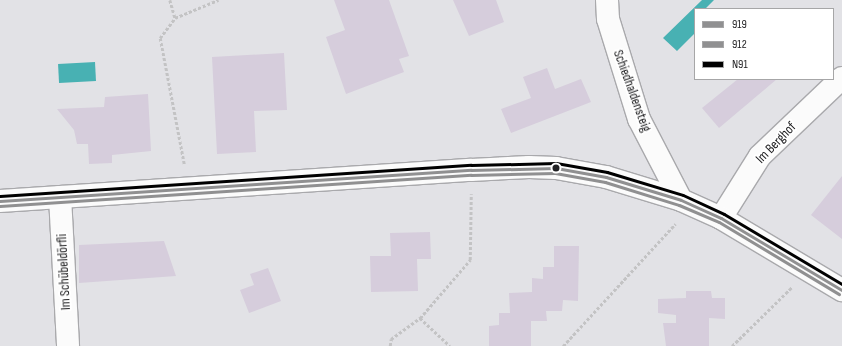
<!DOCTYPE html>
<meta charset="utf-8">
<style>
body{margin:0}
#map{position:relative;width:842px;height:346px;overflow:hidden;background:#e2e2e6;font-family:"Sofia Sans Condensed",sans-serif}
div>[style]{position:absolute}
.water>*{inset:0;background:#48b1b3;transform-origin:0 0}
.building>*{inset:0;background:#d6cddc}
.path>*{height:2.5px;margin-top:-1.25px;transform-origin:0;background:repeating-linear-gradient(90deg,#c3c3c4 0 3px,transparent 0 5px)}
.roads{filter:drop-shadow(1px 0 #a9a9ac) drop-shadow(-1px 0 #a9a9ac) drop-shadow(0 1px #a9a9ac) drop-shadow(0 -1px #a9a9ac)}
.street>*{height:22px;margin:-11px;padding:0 11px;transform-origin:11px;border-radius:11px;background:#fbfbfb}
.secondary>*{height:22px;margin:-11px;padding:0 11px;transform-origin:11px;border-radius:11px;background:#fbfbfb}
.bus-1>*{height:3px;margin:-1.5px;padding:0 1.5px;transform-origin:1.5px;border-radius:1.5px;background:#909091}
.bus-2>*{height:3px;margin:-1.5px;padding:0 1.5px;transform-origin:1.5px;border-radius:1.5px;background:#909091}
.bus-3>*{height:3px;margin:-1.5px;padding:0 1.5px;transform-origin:1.5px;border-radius:1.5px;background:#000}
.dots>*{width:11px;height:11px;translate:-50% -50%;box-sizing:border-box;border:2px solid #fff;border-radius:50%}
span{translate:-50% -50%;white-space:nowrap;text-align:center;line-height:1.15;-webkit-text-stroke:4px #fff;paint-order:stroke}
.street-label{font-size:14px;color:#212123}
.legend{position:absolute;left:694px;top:8px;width:140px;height:72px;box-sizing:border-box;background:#fff;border:1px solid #a6a6a7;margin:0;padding:5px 7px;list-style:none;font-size:12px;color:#212123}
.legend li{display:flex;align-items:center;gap:8px;height:20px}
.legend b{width:20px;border:1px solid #a6a6a7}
</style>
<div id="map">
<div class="water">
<div style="clip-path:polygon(702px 0,714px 0,705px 9px,695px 9px,695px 33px,677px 51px,663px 38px)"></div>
<div style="left:95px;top:62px;width:19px;height:37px;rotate:87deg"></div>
</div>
<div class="building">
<div style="clip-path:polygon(334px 0,389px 0,409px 56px,399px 59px,404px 72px,346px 94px,326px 37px,345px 30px)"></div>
<div style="clip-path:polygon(453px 0,496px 0,504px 22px,469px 36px)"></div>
<div style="clip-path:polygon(284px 53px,287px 110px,254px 111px,256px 152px,217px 154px,212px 57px)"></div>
<div style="clip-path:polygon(547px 68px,555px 89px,581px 79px,591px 102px,511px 133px,501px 109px,531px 98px,523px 77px)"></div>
<div style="clip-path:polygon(738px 79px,777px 79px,719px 128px,702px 108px)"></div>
<div style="clip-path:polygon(148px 94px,151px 151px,112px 155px,112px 163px,89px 164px,88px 144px,77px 144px,74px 130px,57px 109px,104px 107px,105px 97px)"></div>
<div style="clip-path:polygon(842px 176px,842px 239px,811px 215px)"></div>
<div style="clip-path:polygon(430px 232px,431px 259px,417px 259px,418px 291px,371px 292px,370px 256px,391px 256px,390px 233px)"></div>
<div style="clip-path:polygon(164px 241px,176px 276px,79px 283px,79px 245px)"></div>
<div style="clip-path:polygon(554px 246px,579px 246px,578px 301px,563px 300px,562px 311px,546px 311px,547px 321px,531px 321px,531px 346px,489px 346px,489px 326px,499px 325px,499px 313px,510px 313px,509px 293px,532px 292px,532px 278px,543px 279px,543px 267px,554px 267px)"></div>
<div style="clip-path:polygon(268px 268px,281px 301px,249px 313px,240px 290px,254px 285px,250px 274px)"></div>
<div style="clip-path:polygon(686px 291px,711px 291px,712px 298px,725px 298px,725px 319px,709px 318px,709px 346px,666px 346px,663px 323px,676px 323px,676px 315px,658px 313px,658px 299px,686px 298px)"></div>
</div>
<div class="path">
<div style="left:170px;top:0;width:19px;rotate:74deg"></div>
<div style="left:184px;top:164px;width:128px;rotate:-100.8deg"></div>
<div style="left:160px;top:38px;width:25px;rotate:-53deg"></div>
<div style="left:175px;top:18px;width:47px;rotate:-22.7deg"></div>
<div style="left:420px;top:318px;width:41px;rotate:43deg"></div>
<div style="left:390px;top:346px;width:7px;rotate:-82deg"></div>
<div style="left:391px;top:339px;width:36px;rotate:-36deg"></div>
<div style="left:420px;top:318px;width:77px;rotate:-49.2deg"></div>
<div style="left:470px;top:260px;width:66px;rotate:-89.1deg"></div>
<div style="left:563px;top:346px;width:166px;rotate:-47.4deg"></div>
<div style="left:732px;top:346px;width:84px;rotate:-44.5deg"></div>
</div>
<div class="roads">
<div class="street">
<div style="left:607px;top:0;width:19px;rotate:87deg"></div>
<div style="left:608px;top:19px;width:105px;rotate:72.8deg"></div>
<div style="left:639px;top:119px;width:91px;rotate:62.6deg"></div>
<div style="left:60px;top:197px;width:149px;rotate:86.9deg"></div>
<div style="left:721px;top:218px;width:73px;rotate:-57.8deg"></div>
<div style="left:760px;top:156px;width:113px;rotate:-43.6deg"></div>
</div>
<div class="secondary">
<div style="left:0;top:201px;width:472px;rotate:-3.8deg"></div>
<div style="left:471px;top:170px;width:58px;rotate:-3deg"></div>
<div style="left:529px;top:167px;width:27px;rotate:2deg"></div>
<div style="left:556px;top:168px;width:51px;rotate:10.2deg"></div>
<div style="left:606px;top:177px;width:78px;rotate:17deg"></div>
<div style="left:681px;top:200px;width:44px;rotate:24.2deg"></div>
<div style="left:721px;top:218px;width:141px;rotate:30.8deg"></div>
</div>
</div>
<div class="bus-1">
<div style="left:0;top:201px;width:472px;rotate:-3.8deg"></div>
<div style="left:471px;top:170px;width:85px;rotate:-1.3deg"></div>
<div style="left:556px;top:168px;width:51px;rotate:10.2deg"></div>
<div style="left:606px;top:177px;width:78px;rotate:17deg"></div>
<div style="left:681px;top:200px;width:44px;rotate:24.2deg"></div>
<div style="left:721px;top:218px;width:141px;rotate:30.8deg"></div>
</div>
<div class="bus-2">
<div style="left:0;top:206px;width:472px;rotate:-3.8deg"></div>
<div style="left:471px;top:175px;width:84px;rotate:-1.4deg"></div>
<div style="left:555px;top:173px;width:51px;rotate:10.2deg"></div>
<div style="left:605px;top:182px;width:77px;rotate:17.3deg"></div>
<div style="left:679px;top:205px;width:43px;rotate:23deg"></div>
<div style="left:719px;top:222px;width:140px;rotate:31deg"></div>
</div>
<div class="bus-3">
<div style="left:0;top:196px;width:472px;rotate:-3.8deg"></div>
<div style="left:471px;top:165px;width:85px;rotate:-1.3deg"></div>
<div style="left:556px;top:163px;width:52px;rotate:10deg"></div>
<div style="left:607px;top:172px;width:79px;rotate:16.8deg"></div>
<div style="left:683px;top:195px;width:45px;rotate:24.9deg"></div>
<div style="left:724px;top:214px;width:137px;rotate:30.7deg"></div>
</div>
<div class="dots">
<div style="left:556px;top:168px;background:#212123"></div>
</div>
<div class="street-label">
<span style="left:632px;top:91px;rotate:70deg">Schiedhaldensteig</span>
<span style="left:776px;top:143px;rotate:-46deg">Im Berghof</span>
<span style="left:64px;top:272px;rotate:-93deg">Im Schübeldörfli</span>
</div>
<ul class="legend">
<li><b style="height:5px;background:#909091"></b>919</li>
<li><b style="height:5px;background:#909091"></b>912</li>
<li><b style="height:5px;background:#000"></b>N91</li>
</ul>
</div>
